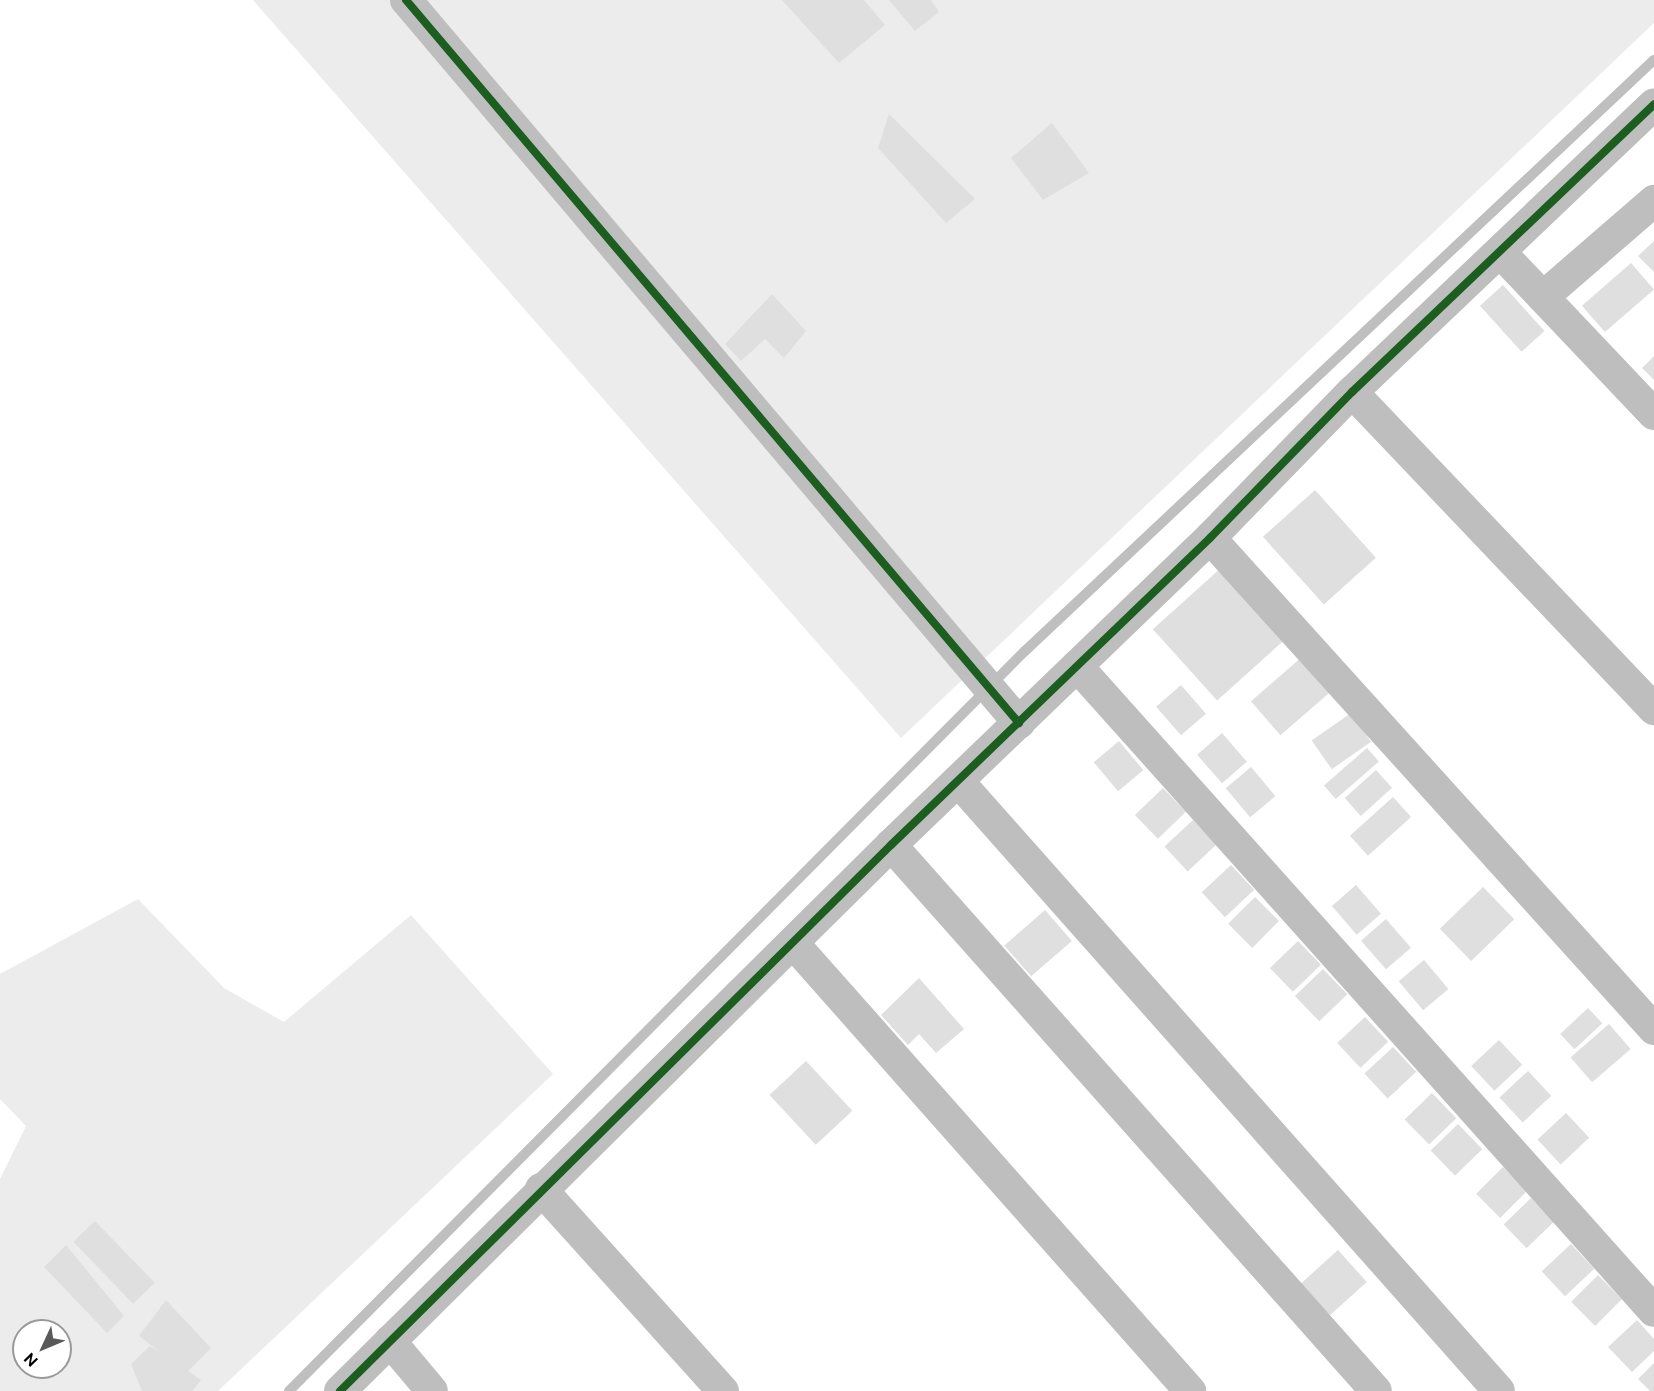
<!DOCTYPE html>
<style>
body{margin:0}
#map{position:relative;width:1654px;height:1391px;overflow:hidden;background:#fff;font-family:Ubuntu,sans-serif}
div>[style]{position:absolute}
.green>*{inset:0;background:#ececec}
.stream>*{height:10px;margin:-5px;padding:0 5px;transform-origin:5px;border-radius:5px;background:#bfbfbf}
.building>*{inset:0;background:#dfdfdf;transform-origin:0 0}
.minor>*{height:32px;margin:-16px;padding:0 16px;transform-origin:16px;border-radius:16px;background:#bebebe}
.cycleway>*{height:8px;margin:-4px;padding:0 4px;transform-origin:4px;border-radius:4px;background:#1b5e20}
span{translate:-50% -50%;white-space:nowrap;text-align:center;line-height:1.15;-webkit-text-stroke:5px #fff;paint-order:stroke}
.north{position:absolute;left:12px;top:1319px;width:60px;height:60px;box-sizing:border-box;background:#fff;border:2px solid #999;border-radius:50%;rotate:226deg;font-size:16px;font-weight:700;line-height:24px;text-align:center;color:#000}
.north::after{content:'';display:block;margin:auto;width:21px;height:27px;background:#595959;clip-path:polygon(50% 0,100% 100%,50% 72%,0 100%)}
</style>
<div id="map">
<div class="green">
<div style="clip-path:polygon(253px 0,1654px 0,1654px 23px,901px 738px)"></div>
<div style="clip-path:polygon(evenodd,138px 899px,224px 988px,284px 1022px,411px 915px,553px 1074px,218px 1391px,0 1391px,0 1179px,26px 1126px,0 1099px,0 974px,138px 899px,24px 1331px,60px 1331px,60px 1367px,24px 1367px,24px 1331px)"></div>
</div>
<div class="stream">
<div style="left:289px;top:1391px;width:1044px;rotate:-45.16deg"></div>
<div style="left:1025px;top:651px;width:863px;rotate:-43.22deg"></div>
</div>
<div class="building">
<div style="clip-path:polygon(782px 0,864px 0,885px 25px,839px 63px)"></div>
<div style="clip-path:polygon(889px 0,931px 0,939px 12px,915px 31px)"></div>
<div style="clip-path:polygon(889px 114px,975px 199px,946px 223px,878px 148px)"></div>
<div style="clip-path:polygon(1052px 123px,1089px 173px,1043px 200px,1011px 158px)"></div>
<div style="clip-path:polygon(1654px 241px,1654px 272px,1638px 256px)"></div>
<div style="left:1631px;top:263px;width:35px;height:65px;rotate:49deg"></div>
<div style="left:1503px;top:285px;width:62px;height:31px;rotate:48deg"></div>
<div style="clip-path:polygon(772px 294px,806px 331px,784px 358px,765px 339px,741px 361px,725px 344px)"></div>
<div style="clip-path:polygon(1654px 356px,1654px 380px,1642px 368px)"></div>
<div style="left:1315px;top:490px;width:91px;height:70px;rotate:48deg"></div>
<div style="left:1222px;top:567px;width:96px;height:93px;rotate:48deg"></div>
<div style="left:1303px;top:656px;width:45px;height:69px;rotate:49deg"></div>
<div style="left:1181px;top:685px;width:38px;height:33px;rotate:49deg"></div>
<div style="left:1351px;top:713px;width:35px;height:48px;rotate:55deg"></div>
<div style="left:1222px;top:733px;width:38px;height:33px;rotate:49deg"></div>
<div style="left:1119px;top:741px;width:38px;height:33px;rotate:50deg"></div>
<div style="left:1367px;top:748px;width:18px;height:57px;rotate:49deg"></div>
<div style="left:1251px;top:767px;width:38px;height:33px;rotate:50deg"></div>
<div style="left:1376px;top:770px;width:24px;height:42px;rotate:48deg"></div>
<div style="left:1163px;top:788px;width:33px;height:39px;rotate:46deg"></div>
<div style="left:1393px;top:797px;width:27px;height:58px;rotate:48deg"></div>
<div style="left:1193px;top:820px;width:34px;height:39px;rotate:47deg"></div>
<div style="left:1231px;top:865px;width:34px;height:40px;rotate:47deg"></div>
<div style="left:1356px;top:885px;width:38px;height:32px;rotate:49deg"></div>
<div style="left:1483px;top:887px;width:45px;height:60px;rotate:46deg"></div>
<div style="left:1255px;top:897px;width:34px;height:38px;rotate:45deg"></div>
<div style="left:1045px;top:910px;width:41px;height:54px;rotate:49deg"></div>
<div style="left:1386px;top:919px;width:38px;height:33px;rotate:49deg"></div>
<div style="left:1298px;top:941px;width:33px;height:39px;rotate:46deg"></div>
<div style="left:1424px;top:960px;width:38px;height:33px;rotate:50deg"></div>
<div style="left:1323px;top:969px;width:35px;height:39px;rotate:46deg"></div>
<div style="clip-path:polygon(919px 978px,964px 1029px,936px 1053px,919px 1034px,908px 1045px,881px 1015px)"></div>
<div style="left:1588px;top:1008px;width:21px;height:38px;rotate:47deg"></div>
<div style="left:1365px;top:1017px;width:34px;height:38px;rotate:47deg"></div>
<div style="left:1609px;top:1024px;width:33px;height:51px;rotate:49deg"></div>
<div style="left:1499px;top:1040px;width:34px;height:38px;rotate:47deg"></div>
<div style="left:1393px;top:1047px;width:34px;height:39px;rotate:47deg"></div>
<div style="left:806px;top:1061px;width:68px;height:50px;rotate:47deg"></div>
<div style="left:1528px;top:1071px;width:34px;height:39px;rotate:47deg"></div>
<div style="left:1432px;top:1093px;width:35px;height:38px;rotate:46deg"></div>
<div style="left:1566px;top:1113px;width:34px;height:39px;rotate:47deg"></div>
<div style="left:1458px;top:1124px;width:35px;height:38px;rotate:46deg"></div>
<div style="left:1503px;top:1167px;width:34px;height:38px;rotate:45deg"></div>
<div style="left:1531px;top:1198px;width:33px;height:38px;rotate:46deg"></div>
<div style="left:95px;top:1221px;width:86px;height:30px;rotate:46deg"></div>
<div style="left:1571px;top:1244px;width:34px;height:40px;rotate:47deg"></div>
<div style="clip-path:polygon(66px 1245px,124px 1316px,107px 1333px,44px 1267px)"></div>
<div style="left:1338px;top:1250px;width:43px;height:50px;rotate:48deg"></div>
<div style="left:1598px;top:1275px;width:34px;height:38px;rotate:45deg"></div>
<div style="clip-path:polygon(166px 1300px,211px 1348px,188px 1371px,201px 1380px,192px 1391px,142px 1391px,131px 1364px,150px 1346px,159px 1351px,139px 1336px)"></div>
<div style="clip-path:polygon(1637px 1320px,1654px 1339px,1654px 1351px,1632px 1372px,1608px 1347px)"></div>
<div style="clip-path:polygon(1654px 1363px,1654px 1391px,1650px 1391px,1638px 1379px)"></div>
</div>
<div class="minor">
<div style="left:406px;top:0;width:948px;rotate:49.71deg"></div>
<div style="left:1501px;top:253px;width:222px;rotate:46.5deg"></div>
<div style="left:1543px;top:297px;width:147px;rotate:-40.9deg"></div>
<div style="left:1352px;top:392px;width:438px;rotate:46.4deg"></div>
<div style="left:1210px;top:538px;width:662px;rotate:47.88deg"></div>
<div style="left:1077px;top:666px;width:865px;rotate:48.19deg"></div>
<div style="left:958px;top:781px;width:815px;rotate:48.43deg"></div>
<div style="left:891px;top:845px;width:730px;rotate:48.39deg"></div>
<div style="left:793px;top:943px;width:599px;rotate:48.45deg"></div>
<div style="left:541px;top:1189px;width:272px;rotate:48deg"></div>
<div style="left:390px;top:1341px;width:65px;rotate:50deg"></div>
<div style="left:340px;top:1391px;width:776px;rotate:-44.74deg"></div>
<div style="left:891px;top:845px;width:443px;rotate:-43.9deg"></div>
<div style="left:1210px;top:538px;width:204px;rotate:-45.8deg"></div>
<div style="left:1352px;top:392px;width:417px;rotate:-43.6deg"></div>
</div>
<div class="cycleway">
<div style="left:406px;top:0;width:948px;rotate:49.71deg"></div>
<div style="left:340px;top:1391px;width:776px;rotate:-44.74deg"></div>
<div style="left:891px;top:845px;width:443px;rotate:-43.9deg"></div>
<div style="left:1210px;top:538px;width:204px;rotate:-45.8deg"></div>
<div style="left:1352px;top:392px;width:417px;rotate:-43.6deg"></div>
</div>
<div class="north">N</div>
</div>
